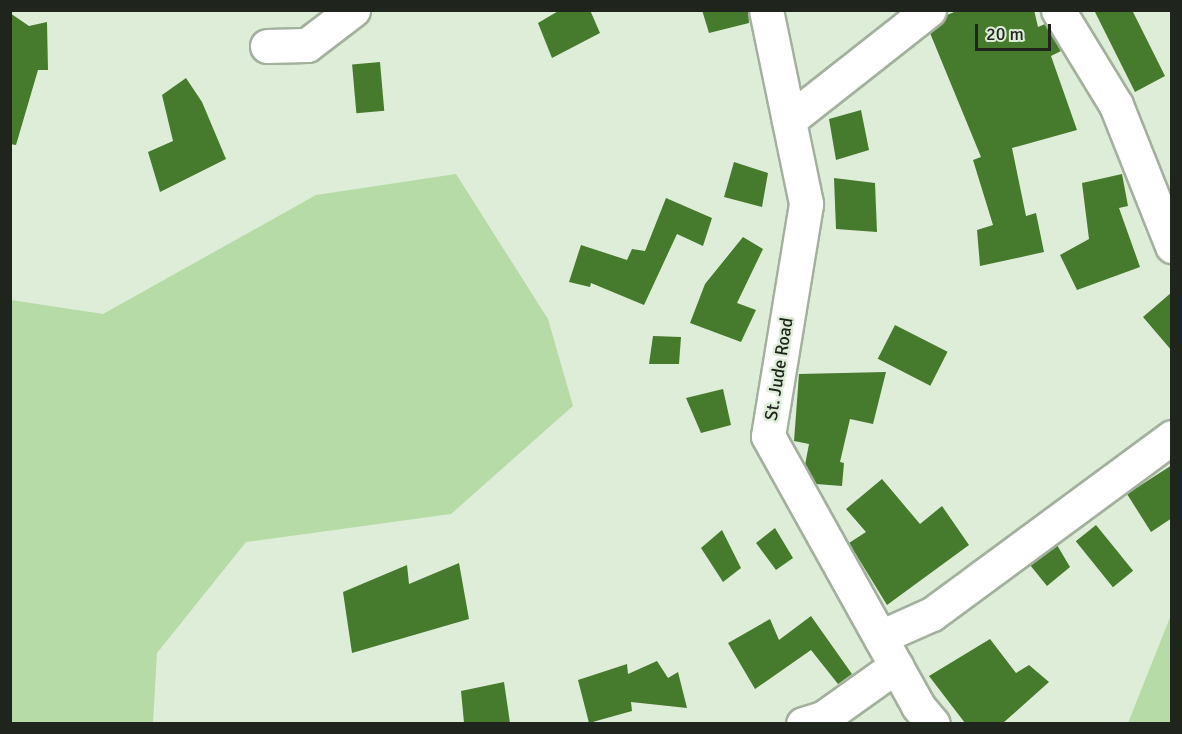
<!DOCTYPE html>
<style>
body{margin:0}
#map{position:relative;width:1182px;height:734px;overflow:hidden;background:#deedd8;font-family:Signika,sans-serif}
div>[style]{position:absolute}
.green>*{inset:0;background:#b6dba7}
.building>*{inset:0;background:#467a2c;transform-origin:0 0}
.roads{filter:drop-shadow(2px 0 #a2b09d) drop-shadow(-2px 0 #a2b09d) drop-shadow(0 2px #a2b09d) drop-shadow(0 -2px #a2b09d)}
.minor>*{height:33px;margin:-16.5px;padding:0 16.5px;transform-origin:16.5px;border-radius:16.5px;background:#fff}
span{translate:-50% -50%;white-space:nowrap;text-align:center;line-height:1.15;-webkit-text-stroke:5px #deedd8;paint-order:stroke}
.street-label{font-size:18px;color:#1f251d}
.frame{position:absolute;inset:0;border:12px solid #1f251d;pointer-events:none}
.scale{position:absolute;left:975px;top:24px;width:76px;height:27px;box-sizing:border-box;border:3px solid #1f251d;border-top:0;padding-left:8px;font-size:18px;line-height:21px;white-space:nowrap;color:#1f251d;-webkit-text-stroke:4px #deedd8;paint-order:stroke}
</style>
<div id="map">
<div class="green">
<div style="clip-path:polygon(456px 174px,548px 319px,573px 406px,451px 514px,246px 542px,157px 653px,153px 723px,11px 723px,11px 300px,103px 314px,316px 195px)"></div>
<div style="clip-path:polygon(1171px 615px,1171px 723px,1128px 723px)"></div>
</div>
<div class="building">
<div style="clip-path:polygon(560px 10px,590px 10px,600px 33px,552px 58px,538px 23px)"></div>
<div style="clip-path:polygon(702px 10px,748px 10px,749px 23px,709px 33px)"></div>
<div style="clip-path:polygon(959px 10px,1034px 10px,1038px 27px,1045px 24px,1061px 51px,1051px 56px,1077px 130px,1012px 148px,1026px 216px,1036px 213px,1044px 252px,980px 266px,977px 230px,993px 225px,973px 160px,981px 157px,930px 33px,947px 15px)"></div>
<div style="clip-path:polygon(1094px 10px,1132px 10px,1165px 76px,1135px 92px)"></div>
<div style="clip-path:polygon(10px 13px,29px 26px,47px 22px,48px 70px,38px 70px,16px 145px,10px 144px)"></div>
<div style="left:380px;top:62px;width:49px;height:28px;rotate:85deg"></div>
<div style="clip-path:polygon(186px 78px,202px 102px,226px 159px,160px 192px,148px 152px,173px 141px,162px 95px)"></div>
<div style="clip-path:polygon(861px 110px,869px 150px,836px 160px,829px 119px)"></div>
<div style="clip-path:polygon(734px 162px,768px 173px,762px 207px,724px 197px)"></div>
<div style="clip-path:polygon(1122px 174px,1128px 206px,1119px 208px,1140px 267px,1077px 290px,1060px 255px,1089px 239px,1082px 183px)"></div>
<div style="clip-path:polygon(834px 178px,875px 183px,877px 232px,836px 229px)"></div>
<div style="clip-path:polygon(666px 198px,712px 218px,703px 246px,677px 234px,644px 305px,591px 283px,590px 287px,569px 282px,581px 245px,627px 260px,632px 249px,645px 251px)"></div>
<div style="clip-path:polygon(743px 237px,763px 249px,737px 303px,756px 310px,741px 342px,690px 323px,705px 284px)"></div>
<div style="clip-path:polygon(1172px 292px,1172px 351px,1143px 317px)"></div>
<div style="left:895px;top:325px;width:59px;height:38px;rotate:27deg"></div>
<div style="clip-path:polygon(653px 336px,681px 337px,679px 364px,649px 364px)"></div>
<div style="clip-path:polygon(886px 372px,873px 424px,850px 419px,840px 462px,844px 463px,842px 486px,816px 484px,805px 465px,809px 444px,794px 441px,799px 374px)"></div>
<div style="clip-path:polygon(723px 389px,731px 425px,701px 433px,686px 398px)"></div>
<div style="clip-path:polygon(1172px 465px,1172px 518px,1151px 532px,1127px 494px)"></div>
<div style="clip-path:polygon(882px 479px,920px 524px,942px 506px,969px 545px,887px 605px,849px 543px,866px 532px,846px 509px)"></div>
<div style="left:1096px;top:525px;width:59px;height:26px;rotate:51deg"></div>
<div style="clip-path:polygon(775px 528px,793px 558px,776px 570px,756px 543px)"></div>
<div style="clip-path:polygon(722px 530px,741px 568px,723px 582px,701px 548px)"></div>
<div style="clip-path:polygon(1057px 545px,1070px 567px,1047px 586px,1030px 565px)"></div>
<div style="clip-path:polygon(459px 563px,469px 619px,352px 653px,343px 592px,407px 565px,409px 584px)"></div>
<div style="clip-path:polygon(811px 616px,852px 674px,838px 684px,811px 650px,755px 689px,728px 643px,770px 619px,779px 640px)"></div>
<div style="clip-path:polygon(990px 639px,1016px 673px,1029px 665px,1049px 682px,1003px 723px,965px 723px,929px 676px)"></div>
<div style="clip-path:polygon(657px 661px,668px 678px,678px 672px,687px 708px,631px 702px,632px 711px,589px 723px,578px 680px,627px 664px,628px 674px)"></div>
<div style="clip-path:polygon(504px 682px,510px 723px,464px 723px,461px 691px)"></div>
</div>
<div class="roads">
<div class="minor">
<div style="left:766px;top:10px;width:198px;rotate:78.3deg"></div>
<div style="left:806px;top:204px;width:235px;rotate:99.3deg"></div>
<div style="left:768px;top:436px;width:309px;rotate:60.9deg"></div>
<div style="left:918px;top:706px;width:23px;rotate:50deg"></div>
<div style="left:1058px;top:10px;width:111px;rotate:58.6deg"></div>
<div style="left:1116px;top:105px;width:152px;rotate:68.3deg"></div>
<div style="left:267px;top:46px;width:40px;rotate:-1.4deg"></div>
<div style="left:307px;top:45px;width:58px;rotate:-37.3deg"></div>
<div style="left:789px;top:120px;width:178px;rotate:-38.2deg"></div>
<div style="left:880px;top:637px;width:57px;rotate:-23.9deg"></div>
<div style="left:932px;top:614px;width:298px;rotate:-36.4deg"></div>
<div style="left:803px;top:724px;width:21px;rotate:-17deg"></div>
<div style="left:823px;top:718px;width:90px;rotate:-35.5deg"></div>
</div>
</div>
<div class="street-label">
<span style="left:779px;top:369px;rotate:-81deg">St. Jude Road</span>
</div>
<div class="frame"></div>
<div class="scale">20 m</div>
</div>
